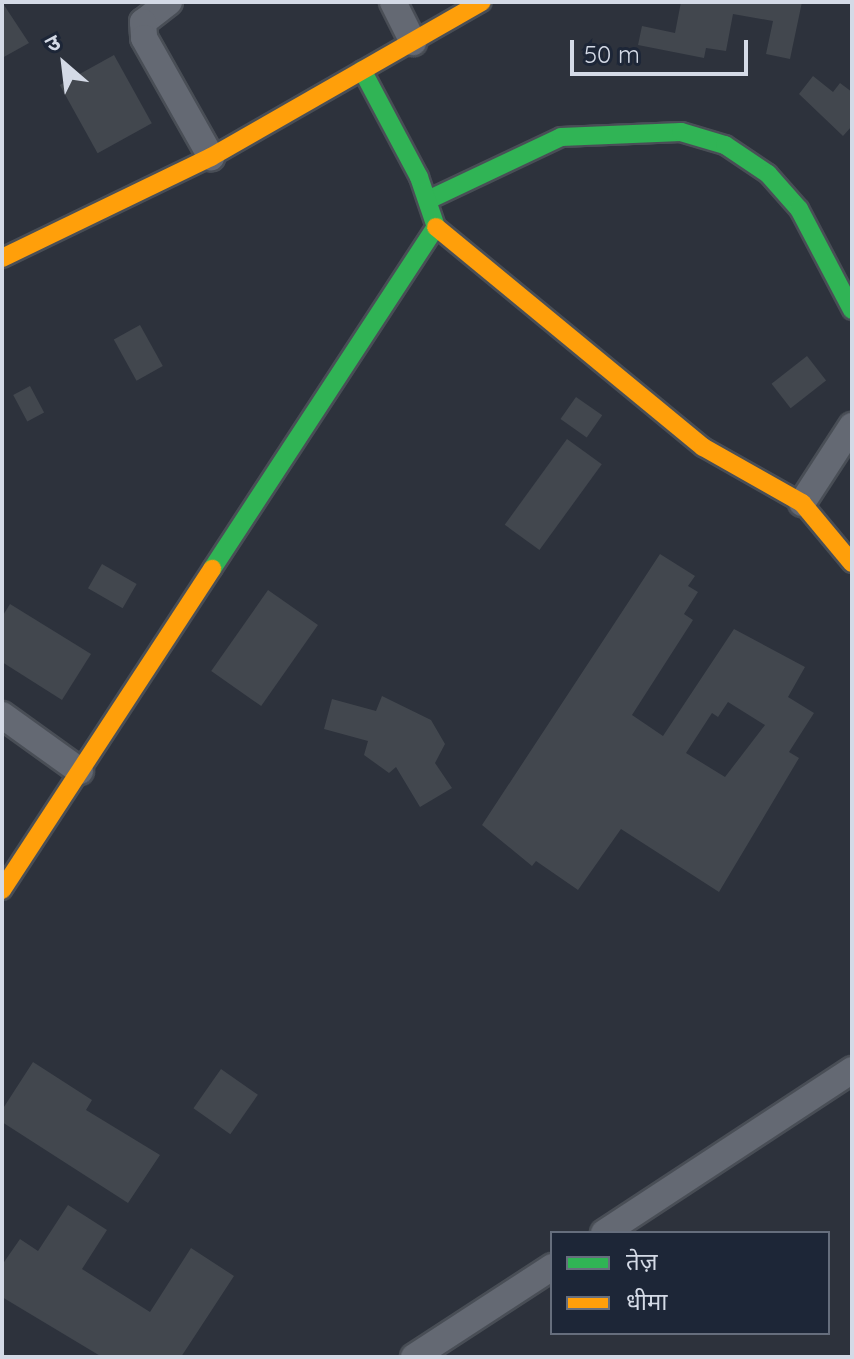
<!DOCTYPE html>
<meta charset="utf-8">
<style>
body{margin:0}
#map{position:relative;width:854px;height:1359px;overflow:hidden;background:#2d323c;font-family:Quicksand,"Noto Sans Devanagari",sans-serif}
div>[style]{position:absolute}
.building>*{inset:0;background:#42474e;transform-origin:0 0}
.roads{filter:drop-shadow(2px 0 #494e56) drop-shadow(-2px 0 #494e56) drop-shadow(0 2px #494e56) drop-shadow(0 -2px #494e56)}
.street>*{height:26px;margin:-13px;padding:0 13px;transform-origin:13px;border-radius:13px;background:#646973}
.fast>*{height:18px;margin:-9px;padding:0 9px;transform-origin:9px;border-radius:9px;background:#30b455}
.slow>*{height:18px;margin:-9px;padding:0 9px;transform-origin:9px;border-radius:9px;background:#ff9f0a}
span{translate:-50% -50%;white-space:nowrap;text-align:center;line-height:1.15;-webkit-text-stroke:6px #1d2637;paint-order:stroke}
.frame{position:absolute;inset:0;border:4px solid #d4dae6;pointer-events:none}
.legend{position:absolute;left:550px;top:1231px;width:280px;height:104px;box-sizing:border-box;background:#1d2637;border:2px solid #666e7d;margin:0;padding:10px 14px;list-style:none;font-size:24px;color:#d4dae6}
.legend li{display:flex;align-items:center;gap:16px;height:40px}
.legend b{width:40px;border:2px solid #666e7d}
.north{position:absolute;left:24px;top:24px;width:80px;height:80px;-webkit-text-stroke:6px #1d2637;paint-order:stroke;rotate:332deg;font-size:22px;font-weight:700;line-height:32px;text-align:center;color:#d4dae6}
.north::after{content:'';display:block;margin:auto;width:28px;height:36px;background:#d4dae6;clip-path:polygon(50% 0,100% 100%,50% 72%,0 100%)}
.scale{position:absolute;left:570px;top:40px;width:178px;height:36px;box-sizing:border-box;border:4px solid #d4dae6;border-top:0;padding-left:10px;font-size:24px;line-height:28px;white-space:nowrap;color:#d4dae6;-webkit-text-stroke:6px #1d2637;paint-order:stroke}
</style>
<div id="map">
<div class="building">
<div style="clip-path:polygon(2px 2px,29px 43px,2px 58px)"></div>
<div style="clip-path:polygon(681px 2px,802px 2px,790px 59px,766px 54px,773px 21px,733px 14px,726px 51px,706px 48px,704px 58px,638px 45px,642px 26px,675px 33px)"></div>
<div style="left:114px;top:55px;width:78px;height:62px;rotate:61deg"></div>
<div style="clip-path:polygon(813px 76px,833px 92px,840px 83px,852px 92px,852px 126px,843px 136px,799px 94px)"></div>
<div style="left:140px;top:325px;width:47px;height:30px;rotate:61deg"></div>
<div style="left:807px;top:356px;width:31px;height:45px;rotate:52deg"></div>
<div style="left:30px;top:386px;width:30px;height:19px;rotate:62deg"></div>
<div style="left:576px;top:397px;width:32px;height:27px;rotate:35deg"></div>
<div style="left:567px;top:439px;width:43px;height:106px;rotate:36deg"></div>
<div style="clip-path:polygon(evenodd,660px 554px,695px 576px,688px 586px,698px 592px,684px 614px,693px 620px,632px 715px,663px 736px,734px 629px,805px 667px,788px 697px,814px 713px,789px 752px,799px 758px,719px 892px,621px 829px,578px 890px,536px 861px,532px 866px,482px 825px,660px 554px,728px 702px,765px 725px,725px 777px,686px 753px,712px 713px,718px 717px,728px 702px)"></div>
<div style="left:102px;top:564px;width:40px;height:28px;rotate:30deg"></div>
<div style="left:268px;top:590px;width:61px;height:99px;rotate:35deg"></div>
<div style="clip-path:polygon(10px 604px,91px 654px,62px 700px,2px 662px,2px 617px)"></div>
<div style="clip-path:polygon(382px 696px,431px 720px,445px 744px,435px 763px,452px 788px,420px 807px,396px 767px,389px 773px,364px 755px,368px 741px,324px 729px,332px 699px,376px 711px)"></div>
<div style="clip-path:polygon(33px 1062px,92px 1100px,86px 1110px,160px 1155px,128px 1203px,2px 1122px,2px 1110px)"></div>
<div style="left:221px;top:1069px;width:45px;height:48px;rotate:35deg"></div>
<div style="clip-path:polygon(68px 1205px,107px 1230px,82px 1269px,150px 1312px,191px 1248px,234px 1276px,181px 1357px,102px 1357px,2px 1297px,2px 1265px,20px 1239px,38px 1251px)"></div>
</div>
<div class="roads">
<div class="street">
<div style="left:169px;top:2px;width:33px;rotate:142deg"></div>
<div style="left:143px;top:22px;width:16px;rotate:86deg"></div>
<div style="left:144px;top:38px;width:137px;rotate:60.6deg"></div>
<div style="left:393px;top:2px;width:45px;rotate:63.4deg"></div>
<div style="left:802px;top:503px;width:92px;rotate:-57deg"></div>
<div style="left:2px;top:715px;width:96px;rotate:35.7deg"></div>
<div style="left:604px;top:1233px;width:297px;rotate:-33.3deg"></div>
<div style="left:414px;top:1357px;width:165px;rotate:-33.1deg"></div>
</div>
<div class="fast">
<div style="left:428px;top:200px;width:147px;rotate:-25.3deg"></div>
<div style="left:561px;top:137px;width:120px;rotate:-2.4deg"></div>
<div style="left:681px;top:132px;width:46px;rotate:16.5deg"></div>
<div style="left:725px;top:145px;width:52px;rotate:34deg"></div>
<div style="left:768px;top:174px;width:47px;rotate:48.5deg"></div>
<div style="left:799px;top:209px;width:114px;rotate:62.3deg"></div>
<div style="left:212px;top:569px;width:409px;rotate:-56.8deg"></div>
<div style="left:436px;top:227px;width:53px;rotate:-108.8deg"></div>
<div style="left:419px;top:177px;width:121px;rotate:-118deg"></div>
</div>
<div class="slow">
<div style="left:436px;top:227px;width:346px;rotate:39.5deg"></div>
<div style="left:703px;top:447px;width:114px;rotate:29.5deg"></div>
<div style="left:802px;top:503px;width:78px;rotate:50.2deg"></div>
<div style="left:2px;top:258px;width:232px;rotate:-25.8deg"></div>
<div style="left:211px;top:157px;width:312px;rotate:-29.8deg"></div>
<div style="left:2px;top:890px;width:384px;rotate:-56.8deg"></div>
</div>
</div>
<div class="frame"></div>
<ul class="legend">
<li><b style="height:10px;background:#30b455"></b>तेज़</li>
<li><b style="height:10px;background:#ff9f0a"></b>धीमा</li>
</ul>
<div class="north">उ</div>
<div class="scale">50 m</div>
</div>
